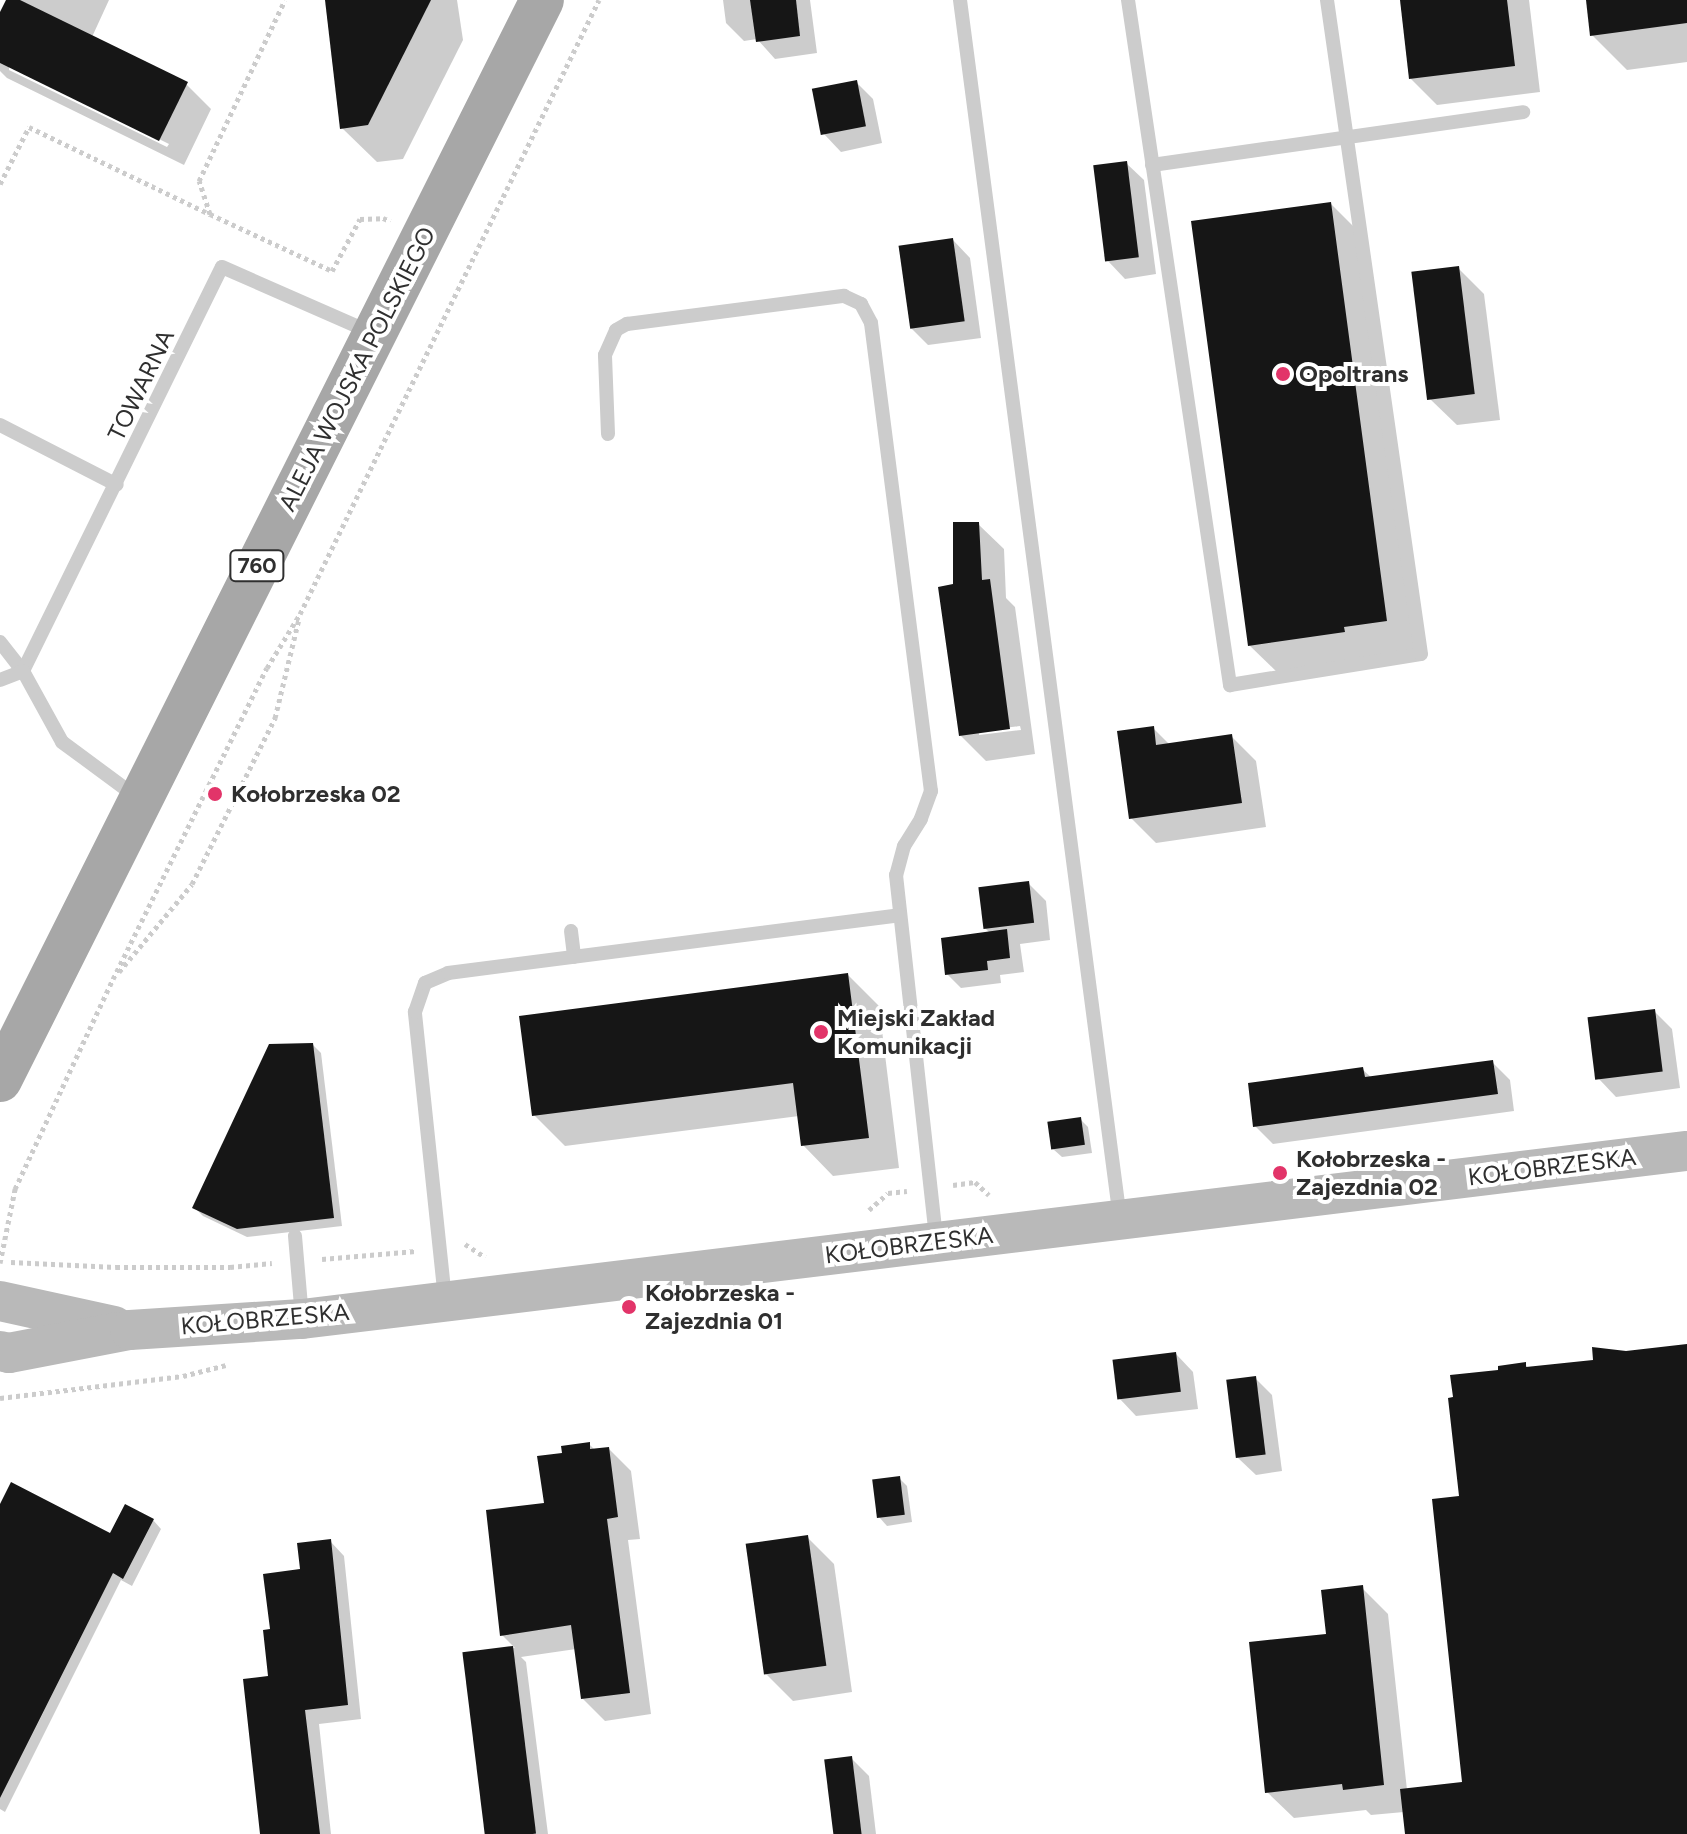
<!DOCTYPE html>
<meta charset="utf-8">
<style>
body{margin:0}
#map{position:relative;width:1687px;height:1834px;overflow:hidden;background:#fff;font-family:Figtree,sans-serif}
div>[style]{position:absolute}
.shadow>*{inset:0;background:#0003}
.building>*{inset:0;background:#161616;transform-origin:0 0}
.path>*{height:5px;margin-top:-2.5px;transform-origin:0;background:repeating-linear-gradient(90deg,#ccc 0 4px,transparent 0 8px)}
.lane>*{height:14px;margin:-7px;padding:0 7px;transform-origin:7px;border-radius:7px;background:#ccc}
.secondary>*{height:40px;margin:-20px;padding:0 20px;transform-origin:20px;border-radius:20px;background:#b9b9b9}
.primary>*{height:44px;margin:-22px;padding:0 22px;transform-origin:22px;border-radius:22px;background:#a7a7a7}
.dots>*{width:22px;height:22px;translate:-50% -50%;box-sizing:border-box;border:4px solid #fff;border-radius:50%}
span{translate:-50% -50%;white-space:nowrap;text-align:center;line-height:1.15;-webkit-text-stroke:8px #fff;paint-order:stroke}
.shield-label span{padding:2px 6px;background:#fff;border:2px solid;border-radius:6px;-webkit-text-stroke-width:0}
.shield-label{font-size:22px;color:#2f2f2f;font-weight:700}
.street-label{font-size:24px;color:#2f2f2f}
.poi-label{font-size:24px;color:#2f2f2f;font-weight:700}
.left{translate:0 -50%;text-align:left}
</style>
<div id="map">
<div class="shadow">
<div style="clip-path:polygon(evenodd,8px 0,109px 0,92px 37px,186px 84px,211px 109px,184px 165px,7px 78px,0 71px,0 16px,8px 0,9px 65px,169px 144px,167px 147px,9px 70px,9px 65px)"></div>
<div style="clip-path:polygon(327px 0,457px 0,463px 40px,403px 159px,377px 162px,342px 128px)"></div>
<div style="clip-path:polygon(723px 0,810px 0,817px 53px,775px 59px,757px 39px,744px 41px,726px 23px)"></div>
<div style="clip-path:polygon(1402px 0,1529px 0,1540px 92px,1437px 105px,1411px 79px)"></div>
<div style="clip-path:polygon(1588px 0,1687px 0,1687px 62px,1627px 70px,1592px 35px)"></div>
<div style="clip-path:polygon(856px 82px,873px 99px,882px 143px,841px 152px,824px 134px)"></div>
<div style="clip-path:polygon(1126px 163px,1144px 180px,1156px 274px,1125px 279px,1108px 261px)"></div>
<div style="clip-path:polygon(1331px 204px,1363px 236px,1418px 653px,1282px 677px,1249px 645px)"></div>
<div style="clip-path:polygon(953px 240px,970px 258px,981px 338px,928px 345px,911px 328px)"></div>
<div style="clip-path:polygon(1458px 268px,1484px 294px,1500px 420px,1457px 425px,1430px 399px)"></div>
<div style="clip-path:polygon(evenodd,978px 524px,1004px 549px,1006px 598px,1015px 607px,1035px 754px,986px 761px,960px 735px,955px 586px,978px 524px,1020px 726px,1021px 730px,979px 735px,979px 731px,1020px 726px)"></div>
<div style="clip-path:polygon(1153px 728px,1170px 745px,1231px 736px,1256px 761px,1266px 827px,1156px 843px,1131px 818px)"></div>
<div style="clip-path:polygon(1028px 883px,1046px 901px,1050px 940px,1020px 944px,1024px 972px,1000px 975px,1001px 983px,961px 988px,947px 974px,990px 933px,985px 928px)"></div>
<div style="clip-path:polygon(848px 975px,879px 1006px,899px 1168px,833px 1176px,803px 1145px,799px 1116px,565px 1146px,534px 1115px)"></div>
<div style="clip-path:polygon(1654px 1011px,1672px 1029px,1680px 1088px,1616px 1097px,1599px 1079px)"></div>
<div style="clip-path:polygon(313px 1045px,321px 1053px,342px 1226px,247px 1237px,203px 1216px,195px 1208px)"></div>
<div style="clip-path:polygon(1492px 1062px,1510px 1080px,1514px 1111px,1273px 1144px,1255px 1126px,1362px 1069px,1372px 1078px)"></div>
<div style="clip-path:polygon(1080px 1119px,1088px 1127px,1092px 1153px,1062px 1157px,1053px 1149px)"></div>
<div style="clip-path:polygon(1687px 1346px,1687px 1834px,1407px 1834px,1404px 1812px,1371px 1815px,1366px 1810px,1294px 1818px,1267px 1792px,1328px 1636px,1362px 1588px,1388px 1614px,1407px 1790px,1465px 1784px,1461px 1498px,1500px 1372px,1525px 1364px,1529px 1369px,1595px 1362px,1626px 1353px)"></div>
<div style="clip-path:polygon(1176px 1354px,1193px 1372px,1198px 1409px,1136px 1416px,1119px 1398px)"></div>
<div style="clip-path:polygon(1255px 1378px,1272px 1395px,1282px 1471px,1256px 1475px,1238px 1458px)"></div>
<div style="clip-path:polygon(589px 1444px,595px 1450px,609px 1449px,631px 1471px,640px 1539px,628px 1540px,651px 1714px,605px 1721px,582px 1698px,576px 1649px,521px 1657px,526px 1662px,548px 1834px,487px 1834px,465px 1654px,515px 1648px,502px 1635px,546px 1505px,565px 1455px)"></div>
<div style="clip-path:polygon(899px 1478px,907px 1486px,912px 1522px,887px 1526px,879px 1517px)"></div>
<div style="clip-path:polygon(0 1508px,111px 1535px,153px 1520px,161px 1529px,132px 1586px,121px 1580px,5px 1812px,0 1809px)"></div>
<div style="clip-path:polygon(807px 1537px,834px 1564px,852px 1692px,793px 1701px,766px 1674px)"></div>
<div style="clip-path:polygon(330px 1541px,344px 1556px,361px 1719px,319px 1724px,331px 1834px,263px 1834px,272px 1631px,302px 1571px)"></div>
<div style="clip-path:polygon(851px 1758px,869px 1776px,876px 1834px,835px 1834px)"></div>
</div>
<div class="building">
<div style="clip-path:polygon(6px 0,20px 0,188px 82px,159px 141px,0 63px,0 12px)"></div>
<div style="clip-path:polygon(325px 0,431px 0,368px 125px,340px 129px)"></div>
<div style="clip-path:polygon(750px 0,796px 0,800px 36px,756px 42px)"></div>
<div style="clip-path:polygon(1400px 0,1507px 0,1515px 66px,1409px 79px)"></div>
<div style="clip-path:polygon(1586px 0,1687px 0,1687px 23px,1590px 36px)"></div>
<div style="left:857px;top:80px;width:47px;height:46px;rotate:79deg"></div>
<div style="left:1127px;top:161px;width:97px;height:34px;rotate:83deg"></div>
<div style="clip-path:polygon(1331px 202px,1387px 621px,1344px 627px,1345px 632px,1248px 646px,1191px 221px)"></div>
<div style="left:953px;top:238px;width:84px;height:55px;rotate:82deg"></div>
<div style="left:1459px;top:266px;width:129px;height:48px;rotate:83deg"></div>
<div style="clip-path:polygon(953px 522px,979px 522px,982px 580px,990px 579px,1010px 729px,959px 736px,938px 587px,953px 584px)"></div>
<div style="clip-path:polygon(1154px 726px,1156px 745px,1232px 734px,1242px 803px,1129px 819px,1117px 731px)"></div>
<div style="left:1029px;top:881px;width:42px;height:51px;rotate:83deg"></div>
<div style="clip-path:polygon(1007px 929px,1010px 958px,987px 961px,988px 970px,945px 975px,941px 938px)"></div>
<div style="clip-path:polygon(848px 973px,869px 1138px,801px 1146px,793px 1083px,532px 1116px,519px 1016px)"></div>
<div style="left:1655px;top:1009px;width:63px;height:68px;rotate:83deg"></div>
<div style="clip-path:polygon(313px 1043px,334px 1218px,237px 1229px,192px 1208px,269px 1044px)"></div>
<div style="clip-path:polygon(1493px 1060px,1498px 1094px,1253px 1127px,1248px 1083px,1363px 1067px,1365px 1077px)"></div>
<div style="left:1081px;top:1117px;width:28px;height:34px;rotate:82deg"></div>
<div style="clip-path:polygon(1687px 1344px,1687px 1834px,1405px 1834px,1400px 1789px,1462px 1782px,1432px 1499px,1459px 1496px,1448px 1398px,1453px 1397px,1450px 1375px,1498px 1370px,1498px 1366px,1526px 1362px,1526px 1367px,1593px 1360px,1592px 1347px,1626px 1351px)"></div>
<div style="left:1176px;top:1352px;width:40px;height:64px;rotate:83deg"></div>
<div style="left:1256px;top:1376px;width:79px;height:30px;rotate:83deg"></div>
<div style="clip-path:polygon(590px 1442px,590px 1449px,609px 1447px,618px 1517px,607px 1519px,630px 1693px,581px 1699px,571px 1625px,500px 1636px,486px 1510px,544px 1503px,537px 1456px,562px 1453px,561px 1446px)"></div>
<div style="left:900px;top:1476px;width:39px;height:28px;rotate:83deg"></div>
<div style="clip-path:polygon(11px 1482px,110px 1533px,125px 1504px,154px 1519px,123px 1579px,113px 1573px,0 1798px,0 1504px)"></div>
<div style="left:808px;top:1535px;width:132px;height:63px;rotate:82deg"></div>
<div style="clip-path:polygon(331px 1539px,348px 1705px,305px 1710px,320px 1834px,260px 1834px,243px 1679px,268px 1676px,263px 1630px,270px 1629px,263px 1574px,300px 1569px,297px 1543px)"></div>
<div style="clip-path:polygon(1363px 1585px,1384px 1785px,1343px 1790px,1342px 1784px,1265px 1793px,1249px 1642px,1326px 1634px,1321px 1590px)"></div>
<div style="left:513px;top:1646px;width:189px;height:51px;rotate:83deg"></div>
<div style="left:852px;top:1756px;width:79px;height:28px;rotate:83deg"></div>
</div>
<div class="path">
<div style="left:0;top:184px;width:64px;rotate:-63deg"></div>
<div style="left:29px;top:127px;width:201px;rotate:25.7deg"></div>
<div style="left:210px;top:214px;width:35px;rotate:-108deg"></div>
<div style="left:199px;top:181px;width:200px;rotate:-64.6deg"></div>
<div style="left:210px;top:214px;width:135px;rotate:25deg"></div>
<div style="left:332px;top:271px;width:59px;rotate:-61.7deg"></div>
<div style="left:360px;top:219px;width:23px;rotate:-2deg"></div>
<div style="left:383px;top:218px;width:8px;rotate:23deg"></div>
<div style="left:119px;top:972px;width:114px;rotate:-50.3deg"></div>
<div style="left:192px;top:884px;width:186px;rotate:-63.4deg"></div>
<div style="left:275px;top:718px;width:102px;rotate:-76.4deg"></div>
<div style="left:953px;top:1185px;width:22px;rotate:-8deg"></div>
<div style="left:975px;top:1182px;width:19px;rotate:43deg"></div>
<div style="left:869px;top:1210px;width:25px;rotate:-42deg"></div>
<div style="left:888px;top:1193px;width:19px;rotate:-6deg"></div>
<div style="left:465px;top:1244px;width:24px;rotate:33deg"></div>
<div style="left:322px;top:1259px;width:94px;rotate:-4.9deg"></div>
<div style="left:11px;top:1262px;width:105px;rotate:2.7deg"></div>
<div style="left:116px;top:1267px;width:114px"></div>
<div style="left:230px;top:1267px;width:42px;rotate:-5.4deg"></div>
<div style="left:0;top:1263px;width:76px;rotate:-78.5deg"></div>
<div style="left:15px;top:1189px;width:232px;rotate:-65deg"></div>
<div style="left:113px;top:979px;width:347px;rotate:-63.7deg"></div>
<div style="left:267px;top:668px;width:63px;rotate:-58.6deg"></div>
<div style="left:300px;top:614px;width:683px;rotate:-64.04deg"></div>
<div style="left:0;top:1398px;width:184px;rotate:-6.9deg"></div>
<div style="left:183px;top:1376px;width:44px;rotate:-14.3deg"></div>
</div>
<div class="lane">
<div style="left:960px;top:0;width:1229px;rotate:82.52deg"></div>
<div style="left:1128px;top:0;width:693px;rotate:81.53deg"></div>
<div style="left:1230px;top:685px;width:193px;rotate:-9.2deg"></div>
<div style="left:1421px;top:654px;width:661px;rotate:-98.18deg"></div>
<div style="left:1152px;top:165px;width:375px;rotate:-8.1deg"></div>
<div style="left:0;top:425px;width:131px;rotate:27.1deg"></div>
<div style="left:608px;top:434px;width:79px;rotate:-92.2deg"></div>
<div style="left:605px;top:355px;width:27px;rotate:-66deg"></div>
<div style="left:616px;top:330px;width:13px;rotate:-29deg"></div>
<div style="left:627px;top:324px;width:219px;rotate:-7.4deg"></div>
<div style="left:844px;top:296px;width:19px;rotate:25deg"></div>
<div style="left:861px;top:304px;width:21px;rotate:62deg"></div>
<div style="left:871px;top:323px;width:472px;rotate:82.7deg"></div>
<div style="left:931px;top:791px;width:30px;rotate:110deg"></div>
<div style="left:921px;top:819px;width:32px;rotate:122deg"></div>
<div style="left:904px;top:846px;width:30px;rotate:105deg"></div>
<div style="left:896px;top:875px;width:366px;rotate:83.7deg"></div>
<div style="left:0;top:642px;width:37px;rotate:52deg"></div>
<div style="left:23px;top:671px;width:81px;rotate:61.2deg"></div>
<div style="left:62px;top:742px;width:94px;rotate:36.4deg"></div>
<div style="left:23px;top:671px;width:450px;rotate:-63.8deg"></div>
<div style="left:222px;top:267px;width:162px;rotate:23.7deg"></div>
<div style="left:0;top:680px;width:25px;rotate:-21deg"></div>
<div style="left:571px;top:931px;width:26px;rotate:83deg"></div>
<div style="left:295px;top:1236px;width:82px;rotate:85.1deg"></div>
<div style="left:445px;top:1299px;width:289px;rotate:-96deg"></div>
<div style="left:415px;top:1012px;width:31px;rotate:-71deg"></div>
<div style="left:425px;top:983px;width:25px;rotate:-23deg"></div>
<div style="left:448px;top:973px;width:455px;rotate:-7.3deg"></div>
</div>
<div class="secondary">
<div style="left:0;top:1301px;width:117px;rotate:12.4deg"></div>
<div style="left:0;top:1351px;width:9px;rotate:13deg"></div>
<div style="left:9px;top:1353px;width:123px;rotate:-10.8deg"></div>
<div style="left:130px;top:1330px;width:172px;rotate:-3.7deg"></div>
<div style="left:302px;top:1319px;width:1395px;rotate:-6.92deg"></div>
</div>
<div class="primary">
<div style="left:0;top:1080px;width:1208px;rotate:-63.35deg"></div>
</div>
<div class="dots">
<div style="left:1283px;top:374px;background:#e23469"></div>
<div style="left:215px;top:794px;background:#e23469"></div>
<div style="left:821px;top:1032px;background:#e23469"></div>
<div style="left:1280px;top:1173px;background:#e23469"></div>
<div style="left:629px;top:1307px;background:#e23469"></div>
</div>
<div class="shield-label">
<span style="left:257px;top:566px">760</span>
</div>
<div class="street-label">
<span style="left:357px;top:369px;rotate:-63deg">ALEJA WOJSKA POLSKIEGO</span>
<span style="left:141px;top:385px;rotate:-64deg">TOWARNA</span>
<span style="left:1552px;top:1167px;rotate:-7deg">KOŁOBRZESKA</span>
<span style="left:909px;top:1245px;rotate:-7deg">KOŁOBRZESKA</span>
<span style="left:265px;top:1319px;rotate:-5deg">KOŁOBRZESKA</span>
</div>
<div class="poi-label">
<span class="left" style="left:1299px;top:374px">Opoltrans</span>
<span class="left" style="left:231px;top:794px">Kołobrzeska 02</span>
<span class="left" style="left:837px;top:1032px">Miejski Zakład<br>Komunikacji</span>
<span class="left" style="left:1296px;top:1173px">Kołobrzeska -<br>Zajezdnia 02</span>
<span class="left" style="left:645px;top:1307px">Kołobrzeska -<br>Zajezdnia 01</span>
</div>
</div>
